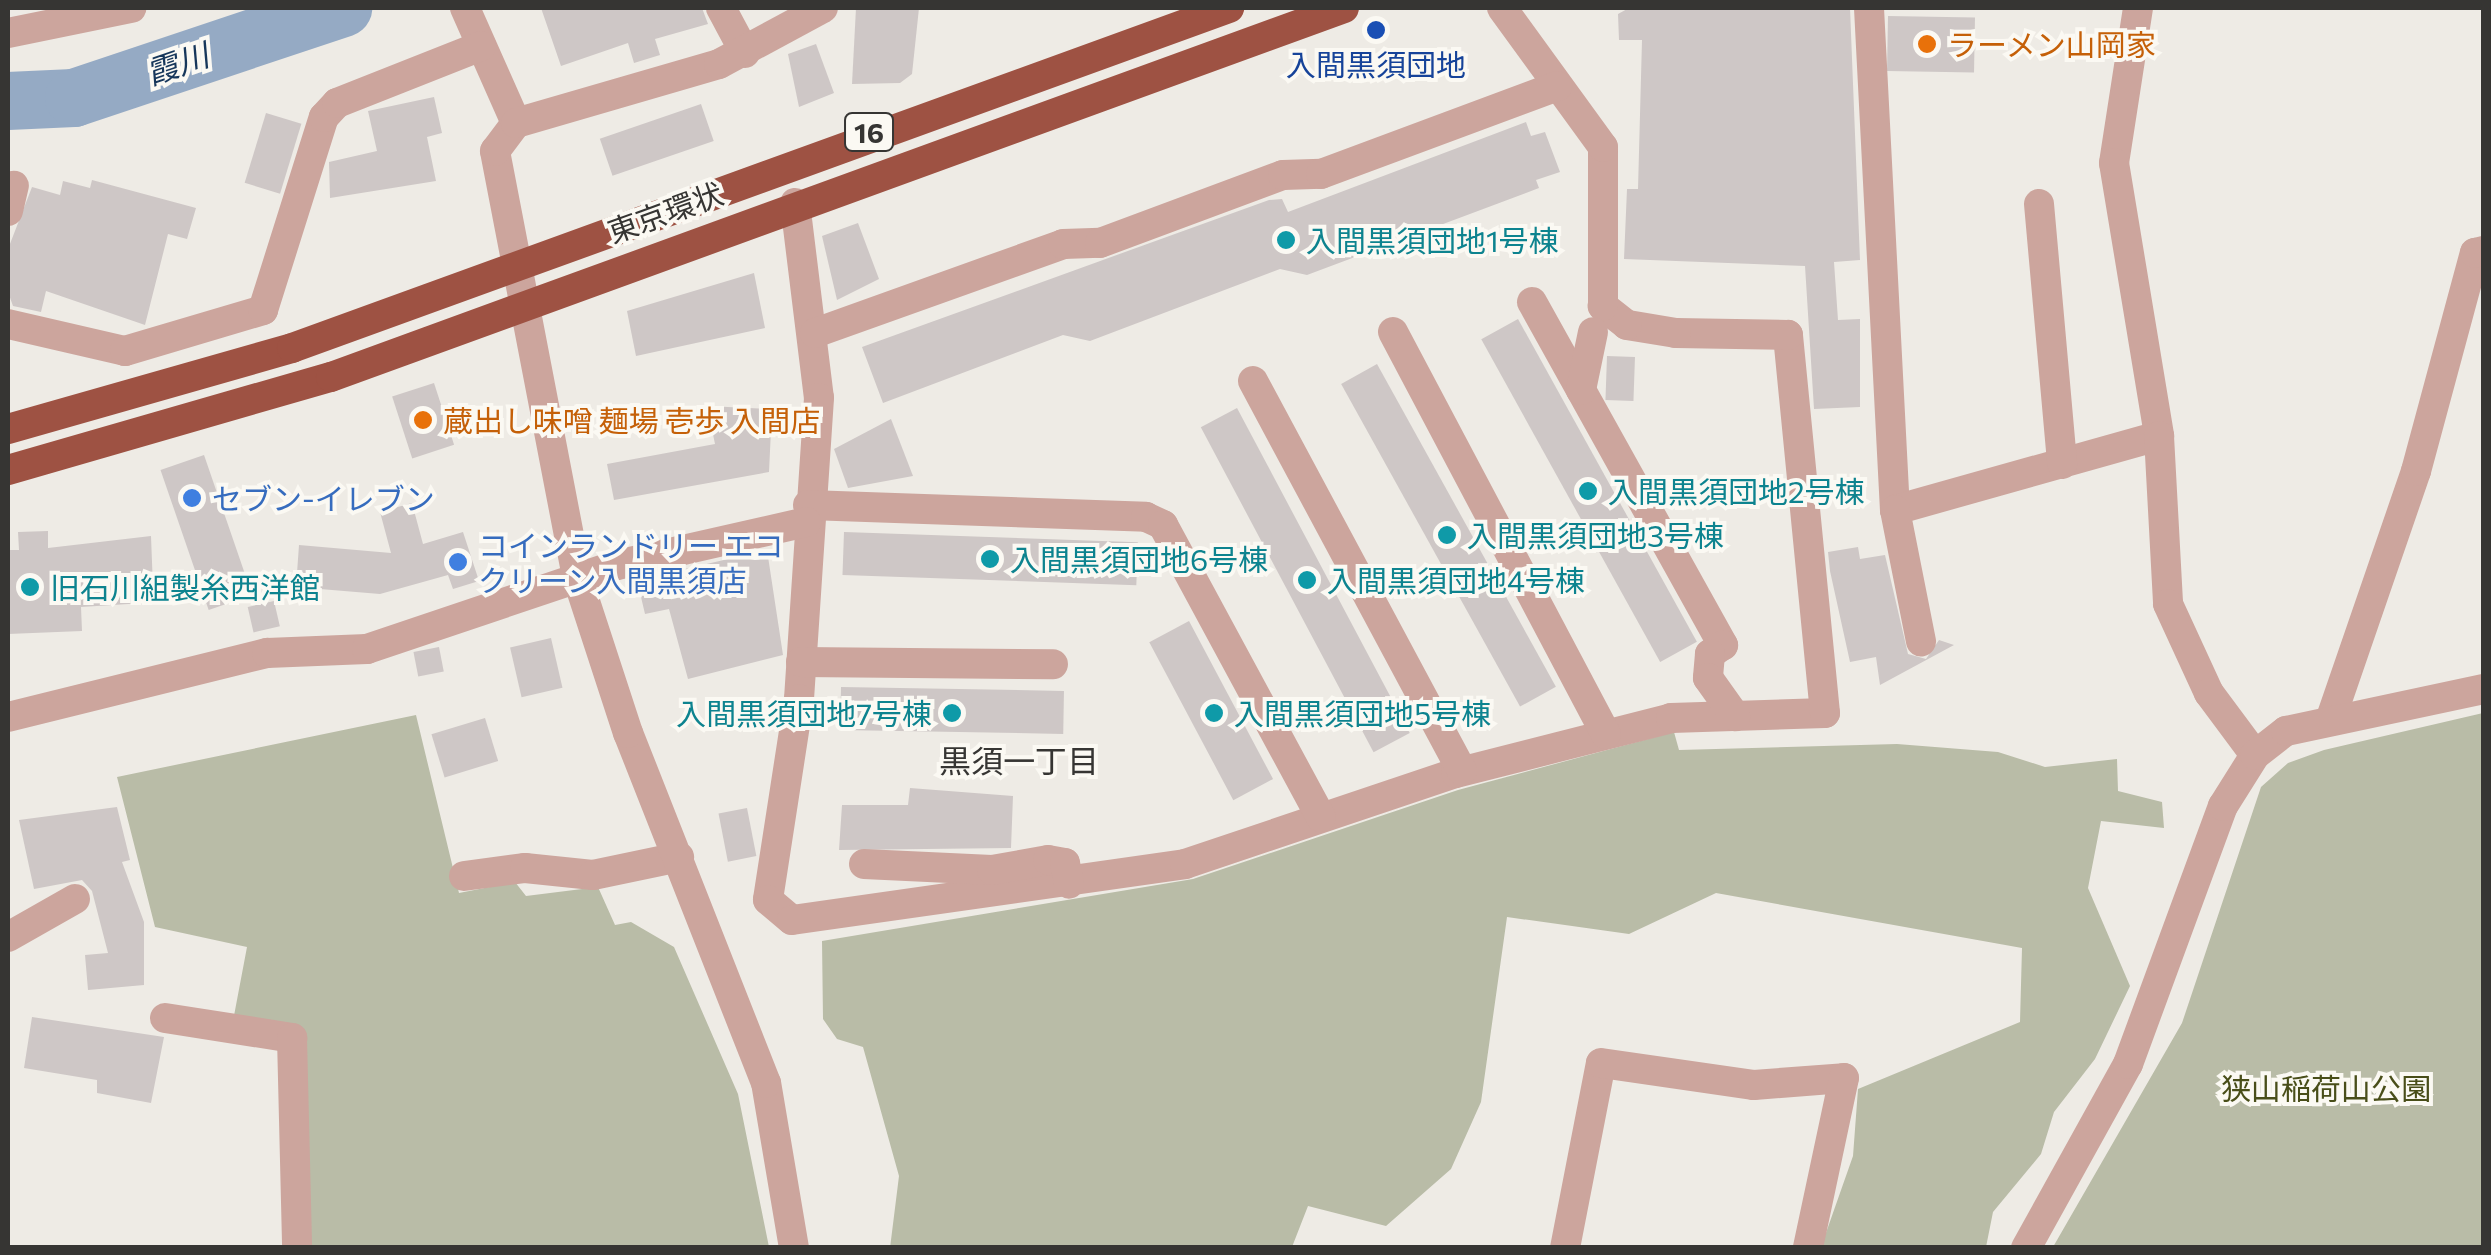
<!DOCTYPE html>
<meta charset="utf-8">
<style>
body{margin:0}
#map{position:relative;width:2491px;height:1255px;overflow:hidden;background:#eeebe5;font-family:Commissioner,"Noto Sans JP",sans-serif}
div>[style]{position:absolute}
.green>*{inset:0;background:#b9bca7}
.river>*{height:58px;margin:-29px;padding:0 29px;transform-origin:29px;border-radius:29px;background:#95aac4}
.building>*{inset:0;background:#cec7c6;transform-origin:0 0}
.minor>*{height:30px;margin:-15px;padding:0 15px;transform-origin:15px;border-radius:15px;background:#cca59d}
.highway>*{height:30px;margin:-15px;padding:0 15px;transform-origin:15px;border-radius:15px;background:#9e5243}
.dots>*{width:28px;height:28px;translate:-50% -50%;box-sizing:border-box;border:5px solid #fbf9f3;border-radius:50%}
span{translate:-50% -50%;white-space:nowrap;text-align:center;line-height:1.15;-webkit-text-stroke:8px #fbf9f3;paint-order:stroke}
.shield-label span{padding:2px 8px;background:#fbf9f3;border:2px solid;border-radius:8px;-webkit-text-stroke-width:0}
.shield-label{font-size:28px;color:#363533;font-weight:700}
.food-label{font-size:30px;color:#c56008}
.left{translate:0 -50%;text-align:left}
.transit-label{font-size:30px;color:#164399}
.street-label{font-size:30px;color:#363533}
.culture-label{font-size:30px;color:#0d838f}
.right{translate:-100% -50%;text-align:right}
.shop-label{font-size:30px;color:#366cbe}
.park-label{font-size:30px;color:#494e19}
.water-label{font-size:32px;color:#17375b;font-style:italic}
.neighbourhood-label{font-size:32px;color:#363533}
.frame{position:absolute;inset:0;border:10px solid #363533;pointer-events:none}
</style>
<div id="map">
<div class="green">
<div style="clip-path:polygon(2483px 713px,2483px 1247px,2053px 1247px,2182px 1023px,2261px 787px,2288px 763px,2324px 750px)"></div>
<div style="clip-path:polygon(416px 715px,459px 893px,515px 882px,526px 896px,598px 887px,615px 925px,631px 922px,674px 947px,738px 1094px,769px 1247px,303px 1247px,299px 1033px,233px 1021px,247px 947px,155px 927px,117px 777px)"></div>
<div style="clip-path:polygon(1674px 732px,1679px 750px,1897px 744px,1998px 752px,2045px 767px,2117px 759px,2118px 791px,2162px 802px,2164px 828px,2101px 821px,2088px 888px,2130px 986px,2095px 1059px,2054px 1112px,2041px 1154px,1993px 1212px,1986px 1247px,1821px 1247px,1853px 1156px,1858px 1089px,2020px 1022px,2022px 948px,1716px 893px,1629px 934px,1507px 917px,1481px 1102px,1451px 1169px,1386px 1226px,1308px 1206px,1292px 1247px,890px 1248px,899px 1176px,863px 1047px,837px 1039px,823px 1019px,822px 941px,1193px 879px,1458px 790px)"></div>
</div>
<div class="river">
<div style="left:8px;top:101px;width:66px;rotate:-2.6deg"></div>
<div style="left:74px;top:98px;width:284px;rotate:-18.5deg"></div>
</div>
<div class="building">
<div style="clip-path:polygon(541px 8px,702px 8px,708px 24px,655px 39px,660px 55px,634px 63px,628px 43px,561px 66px)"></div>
<div style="clip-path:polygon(856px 8px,919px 8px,912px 74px,900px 83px,852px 84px)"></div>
<div style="clip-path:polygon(1629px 8px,1850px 8px,1860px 260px,1834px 262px,1838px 320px,1860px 319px,1860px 407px,1814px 409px,1805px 266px,1624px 259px,1627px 189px,1638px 189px,1642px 40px,1619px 40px,1618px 14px)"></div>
<div style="left:1888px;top:16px;width:87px;height:55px;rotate:1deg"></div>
<div style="clip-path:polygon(816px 44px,834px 93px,799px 107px,788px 54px)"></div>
<div style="clip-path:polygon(434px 97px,442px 133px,427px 137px,436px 181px,330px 198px,329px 162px,377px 151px,368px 111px)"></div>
<div style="left:701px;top:104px;width:39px;height:107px;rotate:71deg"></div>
<div style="left:266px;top:113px;width:37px;height:73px;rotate:17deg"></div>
<div style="clip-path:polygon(1526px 122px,1531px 136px,1545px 132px,1560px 172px,1536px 180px,1539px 188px,1307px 275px,1280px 269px,1090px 341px,1063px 335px,883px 403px,862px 347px,1269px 200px,1282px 199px,1288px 212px)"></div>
<div style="clip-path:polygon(92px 180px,196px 208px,187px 239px,168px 234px,145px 325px,46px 291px,41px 312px,13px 306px,8px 292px,8px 249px,32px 187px,60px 195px,63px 181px,90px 188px)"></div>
<div style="clip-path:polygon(858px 223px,879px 279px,837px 300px,822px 236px)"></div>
<div style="clip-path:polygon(754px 273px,765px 328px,636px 356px,627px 311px)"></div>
<div style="left:1518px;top:319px;width:369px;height:42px;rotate:61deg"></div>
<div style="left:1607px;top:356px;width:28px;height:44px;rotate:2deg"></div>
<div style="left:1377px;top:364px;width:369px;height:41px;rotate:61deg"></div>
<div style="left:434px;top:383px;width:65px;height:44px;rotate:72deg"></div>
<div style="clip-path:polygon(707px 406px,772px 409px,769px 472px,614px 500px,607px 464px,715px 444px)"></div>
<div style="left:1237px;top:408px;width:368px;height:41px;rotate:62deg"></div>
<div style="clip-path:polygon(891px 419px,913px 476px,848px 488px,834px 449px)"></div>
<div style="left:204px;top:455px;width:148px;height:46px;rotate:71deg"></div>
<div style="clip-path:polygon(412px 503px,423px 544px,463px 532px,479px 581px,453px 589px,448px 575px,380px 594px,296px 587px,299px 545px,391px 553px,380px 512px)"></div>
<div style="clip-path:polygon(48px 531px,48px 548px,151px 536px,153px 588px,144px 588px,144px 603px,81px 607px,82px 631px,8px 634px,8px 550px,19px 550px,18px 532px)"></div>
<div style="left:844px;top:532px;width:294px;height:43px;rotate:2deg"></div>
<div style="clip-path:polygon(1858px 547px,1860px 559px,1885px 555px,1908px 654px,1926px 659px,1939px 640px,1954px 645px,1880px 685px,1876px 657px,1850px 662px,1830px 571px,1828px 552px)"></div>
<div style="clip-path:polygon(767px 550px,783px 655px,688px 679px,669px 609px,645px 614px,637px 580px)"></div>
<div style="left:274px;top:601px;width:26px;height:27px;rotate:77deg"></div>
<div style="left:1189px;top:621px;width:179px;height:45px;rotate:62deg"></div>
<div style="left:551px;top:638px;width:51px;height:42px;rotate:77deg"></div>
<div style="left:439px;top:647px;width:25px;height:26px;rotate:79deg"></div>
<div style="left:841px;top:687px;width:223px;height:43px;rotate:1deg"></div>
<div style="left:485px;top:718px;width:45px;height:56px;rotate:73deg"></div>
<div style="clip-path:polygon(910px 788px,1013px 796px,1011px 848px,839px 850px,842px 805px,908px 805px)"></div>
<div style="clip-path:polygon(117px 807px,130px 860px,122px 862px,144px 922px,144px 985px,88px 990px,85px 955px,108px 953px,92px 891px,82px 880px,34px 889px,19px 820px)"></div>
<div style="left:747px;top:808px;width:49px;height:29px;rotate:79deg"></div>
<div style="clip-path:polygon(32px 1017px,164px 1037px,151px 1103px,97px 1093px,97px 1080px,24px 1068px)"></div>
</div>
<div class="minor">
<div style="left:465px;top:8px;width:126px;rotate:66.1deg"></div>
<div style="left:721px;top:8px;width:51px;rotate:61.9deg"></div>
<div style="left:1869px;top:8px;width:503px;rotate:87.04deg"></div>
<div style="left:1895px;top:510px;width:274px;rotate:-15.7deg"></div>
<div style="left:2138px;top:8px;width:157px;rotate:98.8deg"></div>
<div style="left:2114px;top:163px;width:277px;rotate:80.6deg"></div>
<div style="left:2159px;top:436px;width:168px;rotate:86.9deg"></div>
<div style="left:2168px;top:604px;width:98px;rotate:65.3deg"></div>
<div style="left:2209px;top:693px;width:77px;rotate:53.4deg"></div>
<div style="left:8px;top:33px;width:126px;rotate:-11.5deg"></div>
<div style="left:795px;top:203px;width:196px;rotate:83deg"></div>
<div style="left:819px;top:398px;width:302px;rotate:93.8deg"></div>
<div style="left:799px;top:699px;width:203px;rotate:98.8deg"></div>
<div style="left:768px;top:900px;width:31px;rotate:40deg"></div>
<div style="left:792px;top:920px;width:397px;rotate:-8.1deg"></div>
<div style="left:1185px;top:864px;width:286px;rotate:-18.6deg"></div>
<div style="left:1456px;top:773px;width:222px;rotate:-14.3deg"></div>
<div style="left:1671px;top:718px;width:154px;rotate:-1.9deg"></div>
<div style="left:1825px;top:713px;width:380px;rotate:-95.6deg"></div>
<div style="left:1788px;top:335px;width:112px;rotate:-179deg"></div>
<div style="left:1676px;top:333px;width:50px;rotate:-170.7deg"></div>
<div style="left:1627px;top:325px;width:31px;rotate:-142deg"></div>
<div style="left:1603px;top:306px;width:159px;rotate:-90deg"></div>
<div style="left:1603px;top:147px;width:172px;rotate:-126deg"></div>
<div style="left:2039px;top:204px;width:261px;rotate:84.9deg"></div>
<div style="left:8px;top:211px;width:26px;rotate:-77deg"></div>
<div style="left:1532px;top:302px;width:393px;rotate:60.9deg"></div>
<div style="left:1723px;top:645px;width:16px;rotate:145deg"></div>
<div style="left:1710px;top:654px;width:24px;rotate:95deg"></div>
<div style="left:1708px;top:678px;width:47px;rotate:54.6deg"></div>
<div style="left:8px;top:324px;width:120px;rotate:13deg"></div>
<div style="left:125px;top:351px;width:144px;rotate:-16.5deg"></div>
<div style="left:263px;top:310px;width:202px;rotate:-72.5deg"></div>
<div style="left:324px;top:117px;width:19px;rotate:-47deg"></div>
<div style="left:337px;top:103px;width:155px;rotate:-21.6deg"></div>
<div style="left:1393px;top:332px;width:455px;rotate:62.1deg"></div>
<div style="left:815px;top:333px;width:263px;rotate:-19.7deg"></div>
<div style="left:1063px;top:244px;width:37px;rotate:-2deg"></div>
<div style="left:1100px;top:243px;width:195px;rotate:-20.4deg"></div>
<div style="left:1283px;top:175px;width:38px;rotate:-2deg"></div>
<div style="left:1321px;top:174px;width:252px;rotate:-20.4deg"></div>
<div style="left:1253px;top:381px;width:442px;rotate:61.8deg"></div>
<div style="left:1581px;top:390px;width:59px;rotate:-78.3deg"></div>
<div style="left:808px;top:505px;width:338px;rotate:2deg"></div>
<div style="left:1146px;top:517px;width:19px;rotate:25deg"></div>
<div style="left:1163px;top:525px;width:332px;rotate:61.6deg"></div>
<div style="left:1895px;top:510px;width:134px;rotate:78.8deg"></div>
<div style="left:801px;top:662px;width:252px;rotate:0.5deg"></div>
<div style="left:8px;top:717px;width:267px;rotate:-13.9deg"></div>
<div style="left:267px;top:653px;width:100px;rotate:-2.3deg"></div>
<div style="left:367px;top:649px;width:264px;rotate:-18.6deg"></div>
<div style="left:617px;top:565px;width:194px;rotate:-12.8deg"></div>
<div style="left:2331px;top:718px;width:261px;rotate:-71deg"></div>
<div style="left:2416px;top:471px;width:226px;rotate:-74.9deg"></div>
<div style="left:2475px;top:253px;width:9px;rotate:-13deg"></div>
<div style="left:864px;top:864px;width:128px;rotate:2.7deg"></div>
<div style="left:992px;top:870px;width:57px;rotate:-10.1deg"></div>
<div style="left:1048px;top:860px;width:17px;rotate:10deg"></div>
<div style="left:1065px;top:863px;width:21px;rotate:79deg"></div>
<div style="left:464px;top:876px;width:62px;rotate:-7.5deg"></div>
<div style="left:525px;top:868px;width:68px;rotate:5.9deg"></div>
<div style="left:593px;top:875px;width:88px;rotate:-11.8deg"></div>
<div style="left:8px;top:937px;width:77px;rotate:-29.6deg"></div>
<div style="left:165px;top:1018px;width:129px;rotate:8.9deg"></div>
<div style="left:292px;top:1038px;width:210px;rotate:88.6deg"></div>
<div style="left:794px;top:1248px;width:167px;rotate:-99.6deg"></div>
<div style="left:766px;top:1083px;width:376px;rotate:-111.5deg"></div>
<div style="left:628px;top:733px;width:164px;rotate:-108.1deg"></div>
<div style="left:577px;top:577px;width:434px;rotate:-100.9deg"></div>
<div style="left:495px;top:151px;width:35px;rotate:-53deg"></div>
<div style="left:516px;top:123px;width:211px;rotate:-16.2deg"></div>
<div style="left:719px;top:64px;width:118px;rotate:-28.3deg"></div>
<div style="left:1565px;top:1248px;width:188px;rotate:-79deg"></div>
<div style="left:1601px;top:1063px;width:155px;rotate:8.2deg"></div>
<div style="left:1754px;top:1085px;width:90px;rotate:-4.4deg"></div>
<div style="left:1844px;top:1078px;width:174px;rotate:102deg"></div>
<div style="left:2026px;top:1248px;width:210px;rotate:-61deg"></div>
<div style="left:2128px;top:1064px;width:275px;rotate:-69.8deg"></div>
<div style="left:2223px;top:806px;width:60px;rotate:-57.9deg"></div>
<div style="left:2255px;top:755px;width:39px;rotate:-38deg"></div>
<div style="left:2286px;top:731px;width:202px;rotate:-12deg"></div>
</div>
<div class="highway">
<div style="left:8px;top:429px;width:295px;rotate:-15.9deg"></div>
<div style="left:292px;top:348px;width:997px;rotate:-19.94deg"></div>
<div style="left:8px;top:470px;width:336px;rotate:-16.1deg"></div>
<div style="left:331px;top:377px;width:1078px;rotate:-20.01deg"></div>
</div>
<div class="dots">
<div style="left:1376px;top:30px;background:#1a4fb4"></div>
<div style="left:1927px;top:44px;background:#e8710a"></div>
<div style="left:1286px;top:240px;background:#0f9aa8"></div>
<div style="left:423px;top:420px;background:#e8710a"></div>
<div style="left:1588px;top:491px;background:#0f9aa8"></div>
<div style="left:192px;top:498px;background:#3f7fe0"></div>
<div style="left:1447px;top:535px;background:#0f9aa8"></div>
<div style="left:990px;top:559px;background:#0f9aa8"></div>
<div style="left:458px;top:562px;background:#3f7fe0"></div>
<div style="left:1307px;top:580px;background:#0f9aa8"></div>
<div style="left:30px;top:587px;background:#0f9aa8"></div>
<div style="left:952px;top:713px;background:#0f9aa8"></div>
<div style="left:1214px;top:713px;background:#0f9aa8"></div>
</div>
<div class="shield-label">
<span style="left:869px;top:132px">16</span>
</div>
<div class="food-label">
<span class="left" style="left:1947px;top:44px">ラーメン山岡家</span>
<span class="left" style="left:443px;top:420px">蔵出し味噌 麺場 壱歩 入間店</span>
</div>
<div class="transit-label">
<span style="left:1376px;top:64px">入間黒須団地</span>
</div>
<div class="street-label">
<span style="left:665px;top:212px;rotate:-20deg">東京環状</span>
</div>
<div class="culture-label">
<span class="left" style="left:1306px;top:240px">入間黒須団地1号棟</span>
<span class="left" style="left:1608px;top:491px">入間黒須団地2号棟</span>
<span class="left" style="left:1467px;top:535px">入間黒須団地3号棟</span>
<span class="left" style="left:1010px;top:559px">入間黒須団地6号棟</span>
<span class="left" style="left:1327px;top:580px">入間黒須団地4号棟</span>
<span class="left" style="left:50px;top:587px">旧石川組製糸西洋館</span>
<span class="right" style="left:932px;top:713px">入間黒須団地7号棟</span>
<span class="left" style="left:1234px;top:713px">入間黒須団地5号棟</span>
</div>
<div class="shop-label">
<span class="left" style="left:212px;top:498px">セブン-イレブン</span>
<span class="left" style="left:478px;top:562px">コインランドリー エコ<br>クリーン入間黒須店</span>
</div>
<div class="park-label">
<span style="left:2326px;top:1088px">狭山稲荷山公園</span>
</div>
<div class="water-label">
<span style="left:177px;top:63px;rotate:-19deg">霞川</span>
</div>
<div class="neighbourhood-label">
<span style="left:1019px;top:760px">黒須一丁目</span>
</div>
<div class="frame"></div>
</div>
